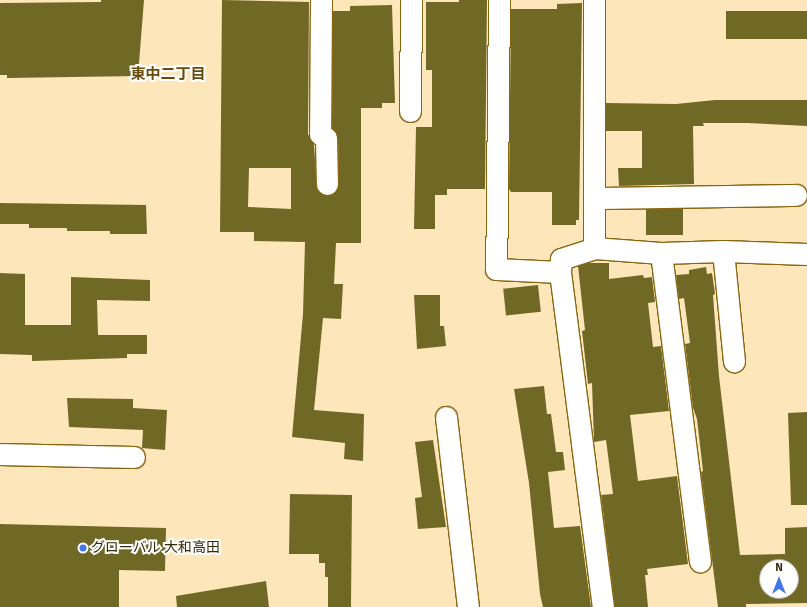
<!DOCTYPE html>
<meta charset="utf-8">
<style>
body{margin:0}
#map{position:relative;width:807px;height:607px;overflow:hidden;background:#fde6ba;font-family:Signika,"Noto Sans JP",sans-serif}
div>[style]{position:absolute}
.building>*{inset:0;background:#706926;transform-origin:0 0}
.roads{filter:drop-shadow(1px 0 #88650f) drop-shadow(-1px 0 #88650f) drop-shadow(0 1px #88650f) drop-shadow(0 -1px #88650f)}
.street>*{height:21px;margin:-10.5px;padding:0 10.5px;transform-origin:10.5px;border-radius:10.5px;background:#fff}
.dots>*{width:11px;height:11px;translate:-50% -50%;box-sizing:border-box;border:2px solid #fff;border-radius:50%}
span{translate:-50% -50%;white-space:nowrap;text-align:center;line-height:1.15;-webkit-text-stroke:4px #fff;paint-order:stroke}
.poi-label{font-size:14px;color:#382909}
.left{translate:0 -50%;text-align:left}
.neighbourhood-label{font-size:15px;color:#674c0e;font-weight:700}
.north{position:absolute;left:759px;top:559px;width:40px;height:40px;box-sizing:border-box;background:#fff;border:1px solid #afa99d;border-radius:50%;rotate:0deg;font-size:11px;font-weight:700;line-height:16px;text-align:center;color:#382909}
.north::after{content:'';display:block;margin:auto;width:14px;height:18px;background:#4377e8;clip-path:polygon(50% 0,100% 100%,50% 72%,0 100%)}
</style>
<div id="map">
<div class="building">
<div style="clip-path:polygon(101px 0,144px 0,138px 76px,7px 78px,7px 75px,0 75px,0 3px,101px 2px)"></div>
<div style="clip-path:polygon(evenodd,222px 0,309px 2px,308px 134px,314px 145px,317px 190px,327px 196px,334px 194px,339px 184px,338px 138px,332px 128px,333px 11px,350px 11px,350px 6px,392px 5px,395px 103px,382px 103px,382px 108px,361px 108px,361px 243px,336px 243px,334px 284px,343px 284px,341px 319px,323px 318px,314px 410px,364px 414px,363px 461px,344px 459px,345px 443px,292px 437px,303px 314px,305px 242px,254px 241px,254px 232px,220px 232px,222px 0,249px 168px,291px 168px,291px 209px,248px 207px,249px 168px)"></div>
<div style="clip-path:polygon(459px 0,487px 0,485px 189px,447px 189px,447px 195px,435px 195px,435px 229px,414px 229px,416px 127px,432px 127px,432px 70px,426px 70px,426px 2px,459px 2px)"></div>
<div style="clip-path:polygon(582px 3px,579px 220px,576px 220px,576px 225px,552px 225px,552px 192px,511px 192px,509px 189px,511px 9px,557px 9px,557px 4px)"></div>
<div style="left:807px;top:11px;width:28px;height:81px;rotate:90deg"></div>
<div style="clip-path:polygon(715px 100px,807px 100px,807px 126px,747px 123px,703px 123px,704px 126px,693px 126px,694px 184px,619px 186px,618px 168px,642px 168px,642px 131px,606px 131px,606px 103px,676px 104px)"></div>
<div style="clip-path:polygon(0 203px,146px 205px,147px 234px,110px 234px,110px 231px,67px 231px,67px 228px,29px 228px,29px 224px,0 224px)"></div>
<div style="left:646px;top:209px;width:37px;height:26px"></div>
<div style="clip-path:polygon(587px 263px,609px 263px,609px 279px,643px 275px,644px 278px,652px 277px,655px 302px,648px 303px,653px 347px,661px 346px,669px 411px,630px 415px,638px 481px,677px 476px,688px 564px,647px 569px,648px 575px,645px 575px,648px 607px,615px 607px,601px 495px,613px 494px,606px 440px,594px 442px,592px 383px,588px 384px,582px 331px,585px 330px,578px 266px)"></div>
<div style="clip-path:polygon(evenodd,706px 267px,707px 274px,712px 273px,715px 294px,713px 295px,719px 376px,740px 555px,785px 554px,785px 528px,807px 527px,807px 603px,746px 604px,746px 607px,718px 607px,701px 472px,703px 471px,697px 419px,693px 408px,685px 344px,690px 343px,684px 298px,679px 299px,676px 275px,689px 274px,689px 270px,706px 267px,767px 567px,791px 567px,791px 591px,767px 591px,767px 567px)"></div>
<div style="clip-path:polygon(0 273px,25px 274px,25px 325px,71px 325px,71px 277px,150px 280px,150px 301px,97px 300px,98px 335px,147px 335px,147px 354px,127px 354px,127px 358px,32px 361px,32px 355px,0 354px)"></div>
<div style="left:538px;top:285px;width:27px;height:35px;rotate:84deg"></div>
<div style="clip-path:polygon(414px 295px,440px 295px,440px 326px,444px 326px,446px 346px,417px 349px)"></div>
<div style="clip-path:polygon(544px 386px,547px 414px,551px 414px,556px 452px,563px 452px,565px 470px,548px 472px,554px 528px,580px 526px,591px 607px,543px 607px,540px 594px,529px 483px,514px 389px)"></div>
<div style="clip-path:polygon(67px 398px,133px 399px,133px 408px,167px 410px,165px 450px,142px 448px,143px 430px,69px 427px)"></div>
<div style="clip-path:polygon(807px 412px,807px 505px,791px 505px,788px 413px)"></div>
<div style="clip-path:polygon(433px 440px,446px 527px,418px 529px,415px 498px,422px 497px,415px 442px)"></div>
<div style="clip-path:polygon(290px 494px,352px 495px,351px 607px,328px 607px,328px 577px,325px 577px,325px 563px,319px 563px,319px 554px,289px 554px)"></div>
<div style="clip-path:polygon(0 524px,166px 528px,165px 571px,119px 570px,119px 607px,0 607px)"></div>
<div style="clip-path:polygon(266px 581px,269px 607px,177px 607px,176px 596px)"></div>
</div>
<div class="roads">
<div class="street">
<div style="left:321px;top:0;width:134px;rotate:90.4deg"></div>
<div style="left:320px;top:134px;width:7px;rotate:34deg"></div>
<div style="left:326px;top:138px;width:46px;rotate:88.8deg"></div>
<div style="left:499px;top:0;width:269px;rotate:90.6deg"></div>
<div style="left:496px;top:269px;width:64px;rotate:2.7deg"></div>
<div style="left:560px;top:272px;width:338px;rotate:82.7deg"></div>
<div style="left:410px;top:111px;width:111px;rotate:-89.5deg"></div>
<div style="left:595px;top:198px;width:201px;rotate:-0.9deg"></div>
<div style="left:594px;top:248px;width:67px;rotate:4.3deg"></div>
<div style="left:661px;top:253px;width:62px;rotate:-1.8deg"></div>
<div style="left:723px;top:251px;width:84px;rotate:2deg"></div>
<div style="left:723px;top:251px;width:111px;rotate:84.3deg"></div>
<div style="left:661px;top:253px;width:311px;rotate:82.8deg"></div>
<div style="left:560px;top:272px;width:13px;rotate:-86deg"></div>
<div style="left:561px;top:259px;width:35px;rotate:-18deg"></div>
<div style="left:594px;top:248px;width:248px;rotate:-90deg"></div>
<div style="left:446px;top:417px;width:191px;rotate:83.4deg"></div>
<div style="left:0;top:454px;width:134px;rotate:1.3deg"></div>
</div>
</div>
<div class="dots">
<div style="left:83px;top:548px;background:#4377e8"></div>
</div>
<div class="poi-label">
<span class="left" style="left:91px;top:548px">グローバル 大和高田</span>
</div>
<div class="neighbourhood-label">
<span style="left:168px;top:75px">東中二丁目</span>
</div>
<div class="north">N</div>
</div>
